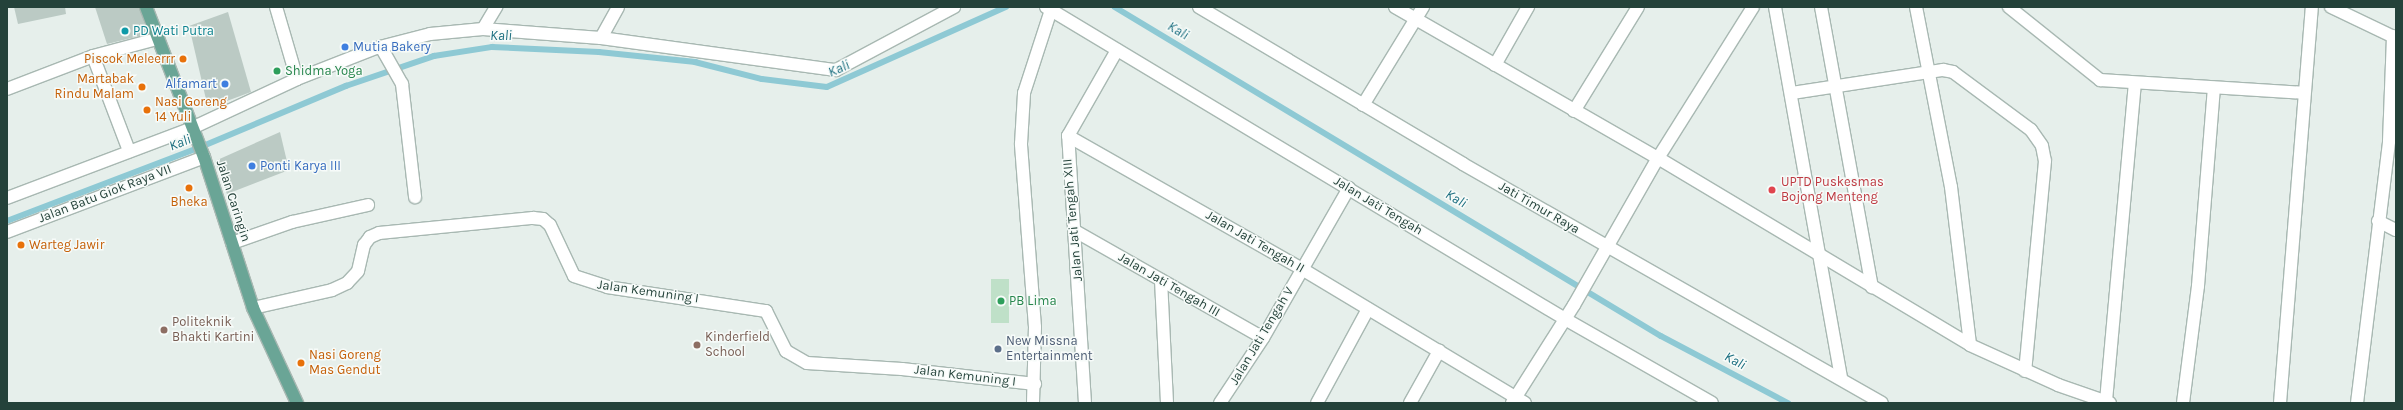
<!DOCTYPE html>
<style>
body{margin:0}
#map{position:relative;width:2403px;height:410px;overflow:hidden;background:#e6efeb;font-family:Karla,sans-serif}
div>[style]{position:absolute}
.green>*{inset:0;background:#bfe0c8;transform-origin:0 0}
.stream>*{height:5.5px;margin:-2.75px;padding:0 2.75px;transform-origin:2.75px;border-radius:2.75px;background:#8ec9d4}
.building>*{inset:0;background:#bbcac4}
.roads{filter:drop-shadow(1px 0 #a8b8b2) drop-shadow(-1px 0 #a8b8b2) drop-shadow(0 1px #a8b8b2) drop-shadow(0 -1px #a8b8b2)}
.minor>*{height:12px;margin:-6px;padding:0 6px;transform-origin:6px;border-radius:6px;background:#fff}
.major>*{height:12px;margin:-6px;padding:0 6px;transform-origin:6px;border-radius:6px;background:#6aa596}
.dots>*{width:11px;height:11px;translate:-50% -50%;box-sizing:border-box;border:2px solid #f7fbf9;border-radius:50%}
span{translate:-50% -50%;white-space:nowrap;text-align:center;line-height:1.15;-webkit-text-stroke:3px #f7fbf9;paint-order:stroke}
.culture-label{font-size:13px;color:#0d838f}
.left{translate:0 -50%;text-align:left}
.shop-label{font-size:13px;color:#366cbe}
.right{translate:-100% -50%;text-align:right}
.food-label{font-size:13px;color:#c56008}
.leisure-label{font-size:13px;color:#27864d}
.health-label{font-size:13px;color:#be3a42}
.street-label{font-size:13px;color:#24423a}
.education-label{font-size:13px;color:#785e54}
.service-label{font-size:13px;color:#4e5e75}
.water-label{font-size:14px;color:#1c6f80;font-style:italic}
.frame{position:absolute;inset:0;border:8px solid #24423a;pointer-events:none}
</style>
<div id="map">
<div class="green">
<div style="left:991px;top:279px;width:18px;height:44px"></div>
</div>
<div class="stream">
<div style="left:1115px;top:7px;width:637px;rotate:31.07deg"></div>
<div style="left:1661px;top:336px;width:144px;rotate:27.8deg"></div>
<div style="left:7px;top:221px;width:202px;rotate:-20.9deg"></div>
<div style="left:196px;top:149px;width:163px;rotate:-22.8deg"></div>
<div style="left:346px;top:86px;width:93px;rotate:-18.8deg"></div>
<div style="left:434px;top:56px;width:59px;rotate:-8.8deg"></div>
<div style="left:492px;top:47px;width:107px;rotate:2.7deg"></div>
<div style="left:599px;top:52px;width:97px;rotate:5.9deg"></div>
<div style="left:695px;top:62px;width:69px;rotate:14.2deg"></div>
<div style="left:762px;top:79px;width:65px;rotate:7deg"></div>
<div style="left:827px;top:87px;width:196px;rotate:-24.1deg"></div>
</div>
<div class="building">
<div style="clip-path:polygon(14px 7px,65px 7px,66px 14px,18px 24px)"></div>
<div style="clip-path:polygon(95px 7px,139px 7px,148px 34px,107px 44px)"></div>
<div style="clip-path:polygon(228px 12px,251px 92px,208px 108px,189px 26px)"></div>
<div style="clip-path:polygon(280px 132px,289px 170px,227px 194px,215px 161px)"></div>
</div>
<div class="roads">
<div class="minor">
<div style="left:276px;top:7px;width:75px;rotate:73.7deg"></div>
<div style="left:1046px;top:7px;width:606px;rotate:31.01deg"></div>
<div style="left:1565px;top:319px;width:169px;rotate:29.7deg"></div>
<div style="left:1199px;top:7px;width:307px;rotate:30.7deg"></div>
<div style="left:1463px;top:164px;width:482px;rotate:29.7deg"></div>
<div style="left:1395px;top:7px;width:303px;rotate:29.9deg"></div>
<div style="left:1658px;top:158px;width:364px;rotate:30.9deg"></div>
<div style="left:1970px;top:345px;width:97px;rotate:24.4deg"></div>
<div style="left:2058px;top:385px;width:55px;rotate:19.1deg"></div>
<div style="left:1775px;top:7px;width:377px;rotate:79.9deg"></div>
<div style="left:1821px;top:7px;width:285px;rotate:79.7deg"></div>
<div style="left:1916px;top:7px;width:183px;rotate:79deg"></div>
<div style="left:1951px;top:187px;width:159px;rotate:83.1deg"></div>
<div style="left:2009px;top:7px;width:117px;rotate:38.7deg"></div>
<div style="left:2100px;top:80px;width:204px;rotate:3.6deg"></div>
<div style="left:2331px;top:7px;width:72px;rotate:25.5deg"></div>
<div style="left:483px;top:29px;width:118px;rotate:4.4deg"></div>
<div style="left:601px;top:38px;width:237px;rotate:7.8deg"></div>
<div style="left:836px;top:70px;width:134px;rotate:-28.1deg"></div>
<div style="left:601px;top:38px;width:35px;rotate:-61deg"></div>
<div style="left:381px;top:47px;width:43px;rotate:60.4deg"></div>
<div style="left:402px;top:84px;width:114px;rotate:83.4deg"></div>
<div style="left:93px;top:56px;width:102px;rotate:69.2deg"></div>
<div style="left:1495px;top:65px;width:67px;rotate:-60.4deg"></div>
<div style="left:7px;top:89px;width:92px;rotate:-21deg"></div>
<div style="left:93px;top:56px;width:66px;rotate:-14.9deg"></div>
<div style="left:1792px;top:93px;width:153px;rotate:-8.7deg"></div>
<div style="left:1943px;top:70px;width:10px;rotate:11deg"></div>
<div style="left:1953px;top:72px;width:97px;rotate:36.6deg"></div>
<div style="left:2031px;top:130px;width:19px;rotate:55deg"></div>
<div style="left:2042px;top:146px;width:15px;rotate:79deg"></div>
<div style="left:2045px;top:161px;width:211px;rotate:95.4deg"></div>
<div style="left:1363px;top:105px;width:115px;rotate:-58.5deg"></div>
<div style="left:1574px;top:111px;width:122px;rotate:-58.4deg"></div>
<div style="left:1068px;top:136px;width:269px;rotate:29.6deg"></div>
<div style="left:1302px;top:269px;width:260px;rotate:31deg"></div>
<div style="left:7px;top:198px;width:198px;rotate:-20.7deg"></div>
<div style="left:192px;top:128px;width:116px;rotate:-25deg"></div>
<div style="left:297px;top:79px;width:85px;rotate:-21.4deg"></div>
<div style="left:376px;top:48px;width:56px;rotate:-14.5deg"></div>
<div style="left:430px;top:34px;width:53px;rotate:-5.4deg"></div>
<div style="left:483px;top:29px;width:26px;rotate:-59deg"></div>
<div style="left:2378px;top:221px;width:20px;rotate:27deg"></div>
<div style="left:1075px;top:231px;width:216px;rotate:29.6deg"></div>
<div style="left:7px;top:232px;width:211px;rotate:-20.8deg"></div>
<div style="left:232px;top:243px;width:64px;rotate:-19.3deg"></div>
<div style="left:292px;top:222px;width:78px;rotate:-12.6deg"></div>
<div style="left:1161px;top:280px;width:123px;rotate:87.2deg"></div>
<div style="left:253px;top:308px;width:81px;rotate:-12.8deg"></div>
<div style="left:332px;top:290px;width:17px;rotate:-25deg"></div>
<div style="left:347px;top:283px;width:16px;rotate:-47deg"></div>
<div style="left:358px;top:271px;width:27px;rotate:-77deg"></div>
<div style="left:364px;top:245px;width:10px;rotate:-53deg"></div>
<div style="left:370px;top:237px;width:10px;rotate:-24deg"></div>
<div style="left:379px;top:233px;width:155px;rotate:-5.6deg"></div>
<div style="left:533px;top:218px;width:10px;rotate:6deg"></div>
<div style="left:543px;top:219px;width:9px;rotate:41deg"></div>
<div style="left:550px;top:225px;width:56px;rotate:64.8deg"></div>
<div style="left:574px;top:276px;width:35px;rotate:18deg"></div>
<div style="left:607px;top:287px;width:161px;rotate:8.6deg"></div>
<div style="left:766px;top:311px;width:45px;rotate:63.4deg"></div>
<div style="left:786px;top:351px;width:24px;rotate:30deg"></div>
<div style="left:807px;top:363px;width:95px;rotate:3.6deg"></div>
<div style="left:902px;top:369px;width:134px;rotate:6.4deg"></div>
<div style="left:2106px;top:401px;width:317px;rotate:-84.8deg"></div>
<div style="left:1033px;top:403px;width:76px;rotate:-88.5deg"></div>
<div style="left:1035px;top:327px;width:184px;rotate:-94.4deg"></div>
<div style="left:1021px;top:144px;width:51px;rotate:-86.6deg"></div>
<div style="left:1024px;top:93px;width:87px;rotate:-72deg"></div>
<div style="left:1085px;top:403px;width:268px;rotate:-93.6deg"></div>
<div style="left:1068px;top:136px;width:99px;rotate:-60.3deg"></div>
<div style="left:1220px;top:403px;width:78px;rotate:-56.5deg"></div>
<div style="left:1263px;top:338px;width:173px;rotate:-60.2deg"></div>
<div style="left:1317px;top:403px;width:107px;rotate:-61.5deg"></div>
<div style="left:1410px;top:403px;width:60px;rotate:-60.9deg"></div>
<div style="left:1512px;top:403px;width:116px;rotate:-57.7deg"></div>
<div style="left:1574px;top:305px;width:169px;rotate:-60.3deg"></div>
<div style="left:1658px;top:158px;width:178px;rotate:-57.8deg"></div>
<div style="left:2183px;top:403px;width:118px;rotate:-82.7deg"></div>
<div style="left:2198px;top:286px;width:199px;rotate:-85.4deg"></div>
<div style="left:2280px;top:403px;width:397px;rotate:-85.4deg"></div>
<div style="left:2357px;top:403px;width:264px;rotate:-83deg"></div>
<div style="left:2389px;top:141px;width:105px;rotate:-87.8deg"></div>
</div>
<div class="major">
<div style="left:146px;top:7px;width:161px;rotate:68.9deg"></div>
<div style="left:204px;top:157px;width:159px;rotate:72deg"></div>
<div style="left:253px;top:308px;width:105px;rotate:65.1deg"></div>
</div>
</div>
<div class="dots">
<div style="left:125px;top:31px;background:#0f9aa8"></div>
<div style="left:345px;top:47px;background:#3f7fe0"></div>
<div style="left:183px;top:59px;background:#e8710a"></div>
<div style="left:277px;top:71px;background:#2e9e5b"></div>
<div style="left:225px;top:84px;background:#3f7fe0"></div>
<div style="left:142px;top:87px;background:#e8710a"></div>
<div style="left:147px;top:110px;background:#e8710a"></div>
<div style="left:252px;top:166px;background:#3f7fe0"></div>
<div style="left:189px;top:188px;background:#e8710a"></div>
<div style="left:1772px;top:190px;background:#e0444e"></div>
<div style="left:21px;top:245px;background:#e8710a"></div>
<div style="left:1001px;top:301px;background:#2e9e5b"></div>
<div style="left:164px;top:330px;background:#8d6e63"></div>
<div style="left:697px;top:345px;background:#8d6e63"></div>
<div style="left:998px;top:349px;background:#5c6f8a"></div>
<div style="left:301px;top:363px;background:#e8710a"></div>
</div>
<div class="culture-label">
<span class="left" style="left:133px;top:31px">PD Wati Putra</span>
</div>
<div class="shop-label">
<span class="left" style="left:353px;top:47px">Mutia Bakery</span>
<span class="right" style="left:217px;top:84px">Alfamart</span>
<span class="left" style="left:260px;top:166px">Ponti Karya III</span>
</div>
<div class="food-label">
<span class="right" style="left:175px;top:59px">Piscok Meleerrr</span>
<span class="right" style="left:134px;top:87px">Martabak<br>Rindu Malam</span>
<span class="left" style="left:155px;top:110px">Nasi Goreng<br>14 Yuli</span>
<span style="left:189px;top:202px">Bheka</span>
<span class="left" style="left:29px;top:245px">Warteg Jawir</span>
<span class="left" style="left:309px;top:363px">Nasi Goreng<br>Mas Gendut</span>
</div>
<div class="leisure-label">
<span class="left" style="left:285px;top:71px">Shidma Yoga</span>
<span class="left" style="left:1009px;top:301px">PB Lima</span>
</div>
<div class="health-label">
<span class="left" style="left:1781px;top:190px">UPTD Puskesmas<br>Bojong Menteng</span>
</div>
<div class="street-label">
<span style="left:105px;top:194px;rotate:-21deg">Jalan Batu Giok Raya VII</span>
<span style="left:233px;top:201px;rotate:72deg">Jalan Caringin</span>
<span style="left:1378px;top:206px;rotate:31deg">Jalan Jati Tengah</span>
<span style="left:1539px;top:208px;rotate:30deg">Jati Timur Raya</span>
<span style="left:1073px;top:220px;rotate:-95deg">Jalan Jati Tengah XIII</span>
<span style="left:1255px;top:242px;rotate:30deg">Jalan Jati Tengah II</span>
<span style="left:1169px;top:285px;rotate:30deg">Jalan Jati Tengah III</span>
<span style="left:648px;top:292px;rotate:8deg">Jalan Kemuning I</span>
<span style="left:1262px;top:336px;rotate:-59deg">Jalan Jati Tengah V</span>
<span style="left:965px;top:376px;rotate:7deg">Jalan Kemuning I</span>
</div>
<div class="education-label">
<span class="left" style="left:172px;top:330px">Politeknik<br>Bhakti Kartini</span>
<span class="left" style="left:705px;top:345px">Kinderfield<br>School</span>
</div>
<div class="service-label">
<span class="left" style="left:1006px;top:349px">New Missna<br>Entertainment</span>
</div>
<div class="water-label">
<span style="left:1178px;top:31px;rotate:31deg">Kali</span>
<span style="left:501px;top:36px">Kali</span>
<span style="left:839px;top:69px;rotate:-24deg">Kali</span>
<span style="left:180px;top:143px;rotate:-21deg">Kali</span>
<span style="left:1456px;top:199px;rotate:31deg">Kali</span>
<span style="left:1735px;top:361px;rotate:28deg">Kali</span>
</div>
<div class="frame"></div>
</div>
